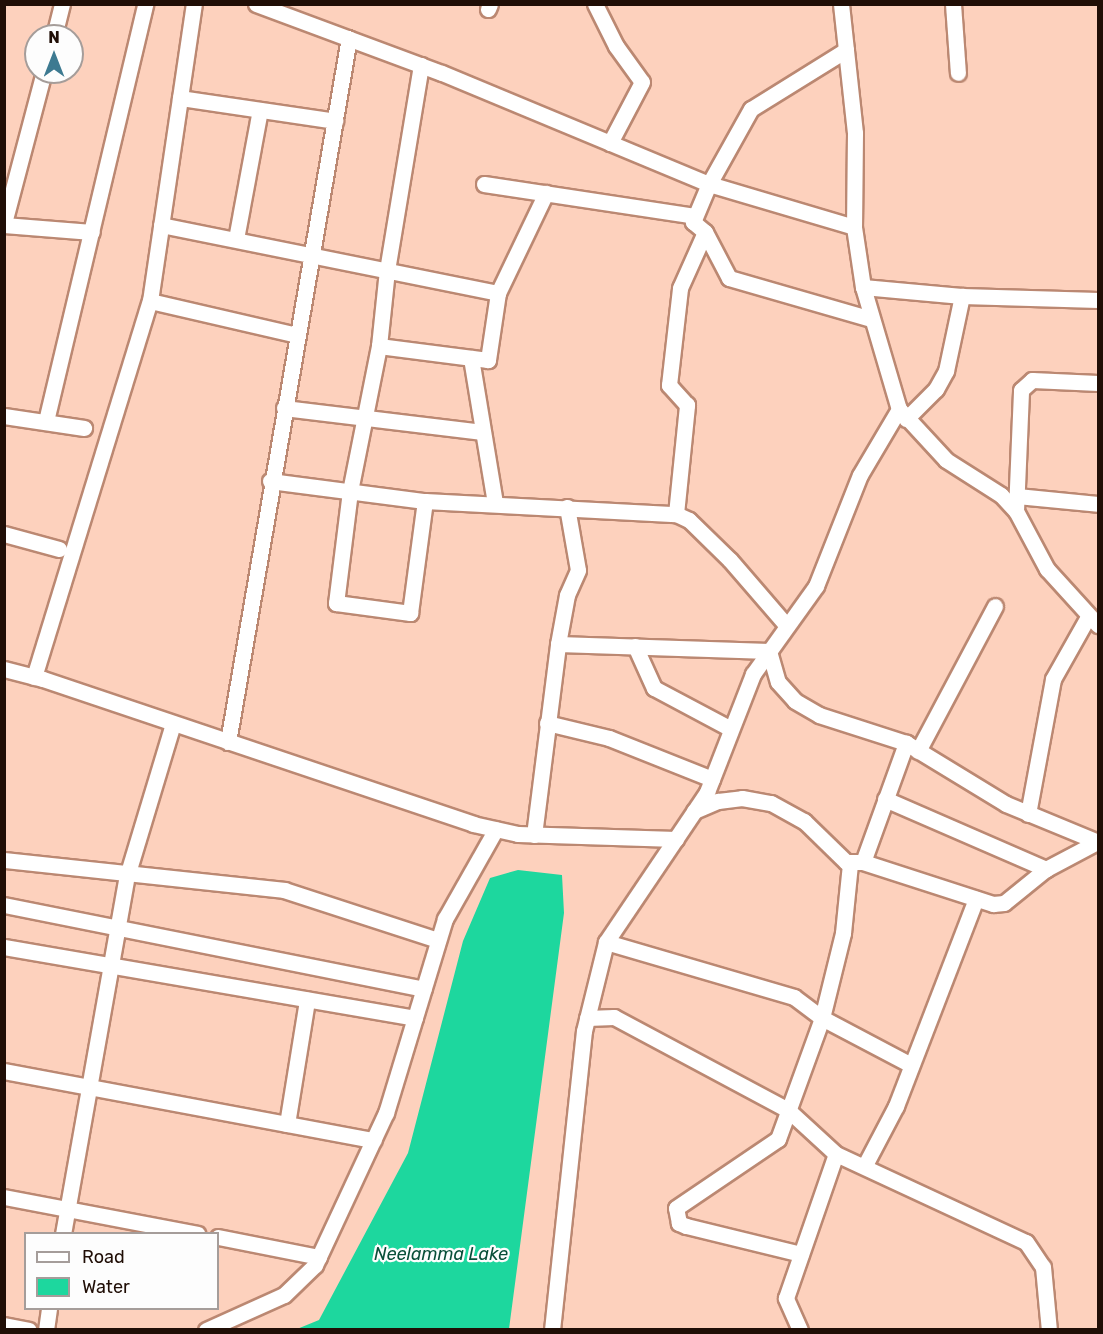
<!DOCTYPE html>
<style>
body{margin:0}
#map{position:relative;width:1103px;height:1334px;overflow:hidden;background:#fdd1bd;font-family:Rubik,sans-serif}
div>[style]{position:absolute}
.water>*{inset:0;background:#1dd79e}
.roads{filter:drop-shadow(2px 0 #bb8872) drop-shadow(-2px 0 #bb8872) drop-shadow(0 2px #bb8872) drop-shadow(0 -2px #bb8872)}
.minor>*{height:15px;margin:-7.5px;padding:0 7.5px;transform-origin:7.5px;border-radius:7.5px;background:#fff}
span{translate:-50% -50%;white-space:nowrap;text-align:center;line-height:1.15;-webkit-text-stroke:4.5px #fdfdfd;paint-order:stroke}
.water-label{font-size:18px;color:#094f39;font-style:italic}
.frame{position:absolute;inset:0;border:6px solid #200e06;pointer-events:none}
.legend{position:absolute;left:24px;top:1232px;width:195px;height:78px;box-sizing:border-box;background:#fdfdfd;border:2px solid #a59d9a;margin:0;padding:8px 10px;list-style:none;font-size:18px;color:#200e06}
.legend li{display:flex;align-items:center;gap:12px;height:30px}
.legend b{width:30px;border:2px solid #a59d9a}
.north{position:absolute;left:24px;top:24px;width:60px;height:60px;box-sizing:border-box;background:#fdfdfd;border:2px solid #a59d9a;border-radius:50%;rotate:0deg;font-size:16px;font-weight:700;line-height:24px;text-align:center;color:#200e06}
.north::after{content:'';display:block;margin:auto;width:21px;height:27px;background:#3d7a91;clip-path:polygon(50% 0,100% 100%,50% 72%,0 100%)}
</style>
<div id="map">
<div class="water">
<div style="clip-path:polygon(518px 870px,562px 875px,564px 913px,509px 1329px,297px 1329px,319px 1320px,408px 1153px,463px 941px,490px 878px)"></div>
</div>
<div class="roads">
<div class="minor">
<div style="left:256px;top:4px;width:198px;rotate:20.4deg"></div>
<div style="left:442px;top:73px;width:289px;rotate:22.6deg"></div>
<div style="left:709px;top:184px;width:151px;rotate:16.5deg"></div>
<div style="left:595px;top:4px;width:47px;rotate:63.4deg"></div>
<div style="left:616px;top:46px;width:44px;rotate:54.2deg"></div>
<div style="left:642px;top:82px;width:69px;rotate:117.7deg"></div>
<div style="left:841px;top:4px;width:130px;rotate:83.8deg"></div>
<div style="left:855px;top:133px;width:94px;rotate:90.6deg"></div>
<div style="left:854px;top:227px;width:61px;rotate:81.5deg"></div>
<div style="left:863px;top:287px;width:127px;rotate:73.6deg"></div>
<div style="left:899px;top:409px;width:69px;rotate:47.3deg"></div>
<div style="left:946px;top:460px;width:65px;rotate:32.5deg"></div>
<div style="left:1001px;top:495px;width:22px;rotate:47deg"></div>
<div style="left:1016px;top:511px;width:66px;rotate:61.9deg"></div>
<div style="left:1047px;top:569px;width:76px;rotate:47.7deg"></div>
<div style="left:953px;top:4px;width:69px;rotate:85.9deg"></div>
<div style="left:488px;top:9px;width:5px;rotate:-68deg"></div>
<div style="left:54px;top:36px;width:33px;rotate:-76deg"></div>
<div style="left:421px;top:65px;width:208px;rotate:99.4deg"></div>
<div style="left:387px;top:270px;width:76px;rotate:96deg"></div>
<div style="left:379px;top:346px;width:148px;rotate:101.3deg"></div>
<div style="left:350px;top:491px;width:113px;rotate:97.1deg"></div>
<div style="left:336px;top:603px;width:75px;rotate:7.7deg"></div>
<div style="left:410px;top:613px;width:113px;rotate:-82.4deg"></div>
<div style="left:180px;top:98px;width:157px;rotate:8.4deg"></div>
<div style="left:484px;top:184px;width:213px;rotate:8.6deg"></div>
<div style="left:4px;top:223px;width:156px;rotate:-75.2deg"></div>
<div style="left:4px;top:225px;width:88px;rotate:4.5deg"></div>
<div style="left:161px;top:225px;width:344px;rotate:11.4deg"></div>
<div style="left:498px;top:293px;width:68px;rotate:98.5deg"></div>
<div style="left:488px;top:360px;width:110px;rotate:-172.7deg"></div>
<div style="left:705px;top:232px;width:52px;rotate:62.4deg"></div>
<div style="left:729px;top:278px;width:148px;rotate:16.1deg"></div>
<div style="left:236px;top:239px;width:131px;rotate:-79.5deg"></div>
<div style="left:863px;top:287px;width:99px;rotate:5.2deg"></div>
<div style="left:962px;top:296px;width:136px;rotate:1.7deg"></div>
<div style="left:498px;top:293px;width:111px;rotate:-64.4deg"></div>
<div style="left:150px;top:301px;width:151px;rotate:13deg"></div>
<div style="left:471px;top:358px;width:147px;rotate:80.6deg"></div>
<div style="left:284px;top:408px;width:198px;rotate:6.9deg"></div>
<div style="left:4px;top:416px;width:81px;rotate:8.5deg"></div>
<div style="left:906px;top:419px;width:42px;rotate:-45deg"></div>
<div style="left:936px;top:389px;width:21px;rotate:-61deg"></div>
<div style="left:946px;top:371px;width:77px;rotate:-78deg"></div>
<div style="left:46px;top:421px;width:429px;rotate:-76.6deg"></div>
<div style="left:270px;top:481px;width:156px;rotate:7.4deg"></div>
<div style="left:425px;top:501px;width:251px;rotate:3deg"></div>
<div style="left:676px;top:514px;width:14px;rotate:25deg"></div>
<div style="left:689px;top:520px;width:57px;rotate:44.3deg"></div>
<div style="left:730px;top:560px;width:87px;rotate:49.2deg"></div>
<div style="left:1017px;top:496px;width:81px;rotate:5.6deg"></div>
<div style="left:1016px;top:511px;width:121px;rotate:-87.6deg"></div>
<div style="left:1021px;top:390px;width:15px;rotate:-42deg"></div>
<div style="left:1032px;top:380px;width:66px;rotate:2.6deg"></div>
<div style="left:676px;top:514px;width:110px;rotate:-84.2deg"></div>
<div style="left:687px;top:405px;width:27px;rotate:-132deg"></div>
<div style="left:669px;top:385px;width:98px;rotate:-83.5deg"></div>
<div style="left:680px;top:288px;width:61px;rotate:-65.9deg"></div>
<div style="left:705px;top:232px;width:16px;rotate:-140deg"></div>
<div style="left:693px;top:222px;width:41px;rotate:-67.2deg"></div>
<div style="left:709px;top:184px;width:86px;rotate:-60.8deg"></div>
<div style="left:751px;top:109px;width:112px;rotate:-31.8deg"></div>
<div style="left:4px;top:534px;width:57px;rotate:15.3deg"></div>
<div style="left:558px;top:644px;width:211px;rotate:1.9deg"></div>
<div style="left:769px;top:651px;width:32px;rotate:74deg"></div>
<div style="left:778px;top:682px;width:25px;rotate:48deg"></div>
<div style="left:795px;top:701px;width:28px;rotate:30deg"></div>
<div style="left:819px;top:715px;width:91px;rotate:17.8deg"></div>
<div style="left:635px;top:646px;width:46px;rotate:65.7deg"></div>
<div style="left:654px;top:688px;width:87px;rotate:28deg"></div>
<div style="left:4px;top:669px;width:40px;rotate:14.4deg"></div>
<div style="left:43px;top:679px;width:454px;rotate:18.6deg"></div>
<div style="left:473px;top:824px;width:46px;rotate:12.5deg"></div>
<div style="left:518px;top:834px;width:158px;rotate:1.8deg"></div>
<div style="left:34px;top:677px;width:393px;rotate:-72.9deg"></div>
<div style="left:150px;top:301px;width:300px;rotate:-81.6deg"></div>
<div style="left:547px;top:723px;width:64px;rotate:13.6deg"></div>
<div style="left:609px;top:738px;width:111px;rotate:21.7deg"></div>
<div style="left:228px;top:742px;width:714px;rotate:-80.25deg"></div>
<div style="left:918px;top:751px;width:164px;rotate:-62deg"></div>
<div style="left:885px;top:799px;width:176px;rotate:23.5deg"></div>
<div style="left:694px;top:811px;width:26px;rotate:-23deg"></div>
<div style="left:718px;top:801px;width:24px;rotate:-7deg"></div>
<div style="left:742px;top:798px;width:29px;rotate:10deg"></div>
<div style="left:771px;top:803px;width:38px;rotate:29deg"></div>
<div style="left:804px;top:821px;width:59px;rotate:44.3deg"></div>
<div style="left:846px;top:862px;width:17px"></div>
<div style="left:863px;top:862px;width:137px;rotate:17.9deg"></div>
<div style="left:993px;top:904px;width:11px;rotate:-5deg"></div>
<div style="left:1004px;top:903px;width:54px;rotate:-39deg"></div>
<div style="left:1046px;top:869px;width:58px;rotate:-27.9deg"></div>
<div style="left:1028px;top:814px;width:137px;rotate:-79.5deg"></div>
<div style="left:1053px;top:679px;width:71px;rotate:-60.6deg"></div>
<div style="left:534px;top:835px;width:193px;rotate:-82.8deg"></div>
<div style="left:558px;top:644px;width:50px;rotate:-79.6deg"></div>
<div style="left:567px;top:595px;width:27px;rotate:-66deg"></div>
<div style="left:578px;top:570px;width:64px;rotate:-99.9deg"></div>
<div style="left:4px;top:860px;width:282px;rotate:6.1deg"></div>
<div style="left:284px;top:890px;width:162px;rotate:18deg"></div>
<div style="left:863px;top:862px;width:127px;rotate:-70.1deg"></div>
<div style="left:906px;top:743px;width:117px;rotate:31.4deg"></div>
<div style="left:1006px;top:804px;width:100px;rotate:22.4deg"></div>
<div style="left:4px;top:905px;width:428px;rotate:11.3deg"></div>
<div style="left:606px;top:942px;width:196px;rotate:16.3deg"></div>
<div style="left:794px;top:997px;width:35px;rotate:37deg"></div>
<div style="left:822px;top:1018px;width:101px;rotate:27.8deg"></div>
<div style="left:4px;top:947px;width:417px;rotate:9.8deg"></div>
<div style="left:587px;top:1018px;width:27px;rotate:-2deg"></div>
<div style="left:614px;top:1017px;width:197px;rotate:28.1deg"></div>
<div style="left:788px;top:1110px;width:65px;rotate:42.5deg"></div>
<div style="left:836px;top:1154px;width:209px;rotate:24.9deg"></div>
<div style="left:1026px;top:1242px;width:30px;rotate:56deg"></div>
<div style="left:1043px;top:1267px;width:63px;rotate:84.6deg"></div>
<div style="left:4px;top:1071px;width:376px;rotate:10.6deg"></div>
<div style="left:287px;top:1124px;width:126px;rotate:-80.8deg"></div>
<div style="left:865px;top:1165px;width:67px;rotate:-62.3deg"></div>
<div style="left:896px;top:1106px;width:222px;rotate:-68.9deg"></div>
<div style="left:4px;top:1197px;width:197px;rotate:10.8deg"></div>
<div style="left:63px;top:1234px;width:364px;rotate:-79.9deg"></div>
<div style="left:127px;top:876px;width:159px;rotate:-73.2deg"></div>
<div style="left:218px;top:1237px;width:103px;rotate:11.2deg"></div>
<div style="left:801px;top:1254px;width:118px;rotate:-166.3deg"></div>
<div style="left:686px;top:1226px;width:8px;rotate:-157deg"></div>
<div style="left:679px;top:1223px;width:15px;rotate:-101deg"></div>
<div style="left:676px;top:1208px;width:123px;rotate:-34.1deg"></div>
<div style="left:778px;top:1139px;width:129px;rotate:-70deg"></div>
<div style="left:822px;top:1018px;width:88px;rotate:-76.1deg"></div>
<div style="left:843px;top:933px;width:69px;rotate:-84.2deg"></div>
<div style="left:4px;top:1325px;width:25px;rotate:11deg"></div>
<div style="left:46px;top:1330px;width:22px;rotate:-82deg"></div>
<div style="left:206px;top:1330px;width:85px;rotate:-24.2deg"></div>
<div style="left:284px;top:1295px;width:43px;rotate:-44.1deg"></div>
<div style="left:315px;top:1265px;width:168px;rotate:-65deg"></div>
<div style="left:386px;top:1113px;width:203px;rotate:-73.1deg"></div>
<div style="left:445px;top:919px;width:103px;rotate:-60.5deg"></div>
<div style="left:552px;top:1330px;width:301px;rotate:-83.9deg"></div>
<div style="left:584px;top:1031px;width:92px;rotate:-76.1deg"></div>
<div style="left:606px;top:942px;width:181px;rotate:-56deg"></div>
<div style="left:707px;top:792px;width:127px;rotate:-68.7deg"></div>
<div style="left:753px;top:674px;width:108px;rotate:-54.4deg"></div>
<div style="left:816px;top:586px;width:119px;rotate:-68.4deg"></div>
<div style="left:860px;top:475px;width:77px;rotate:-59.4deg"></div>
<div style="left:800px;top:1330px;width:35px;rotate:-114deg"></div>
<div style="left:786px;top:1298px;width:152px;rotate:-70.9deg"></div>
</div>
</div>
<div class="water-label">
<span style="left:441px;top:1254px">Neelamma Lake</span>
</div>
<div class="frame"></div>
<ul class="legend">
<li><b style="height:8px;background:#fff"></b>Road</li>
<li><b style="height:16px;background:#1dd79e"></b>Water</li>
</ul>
<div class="north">N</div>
</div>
